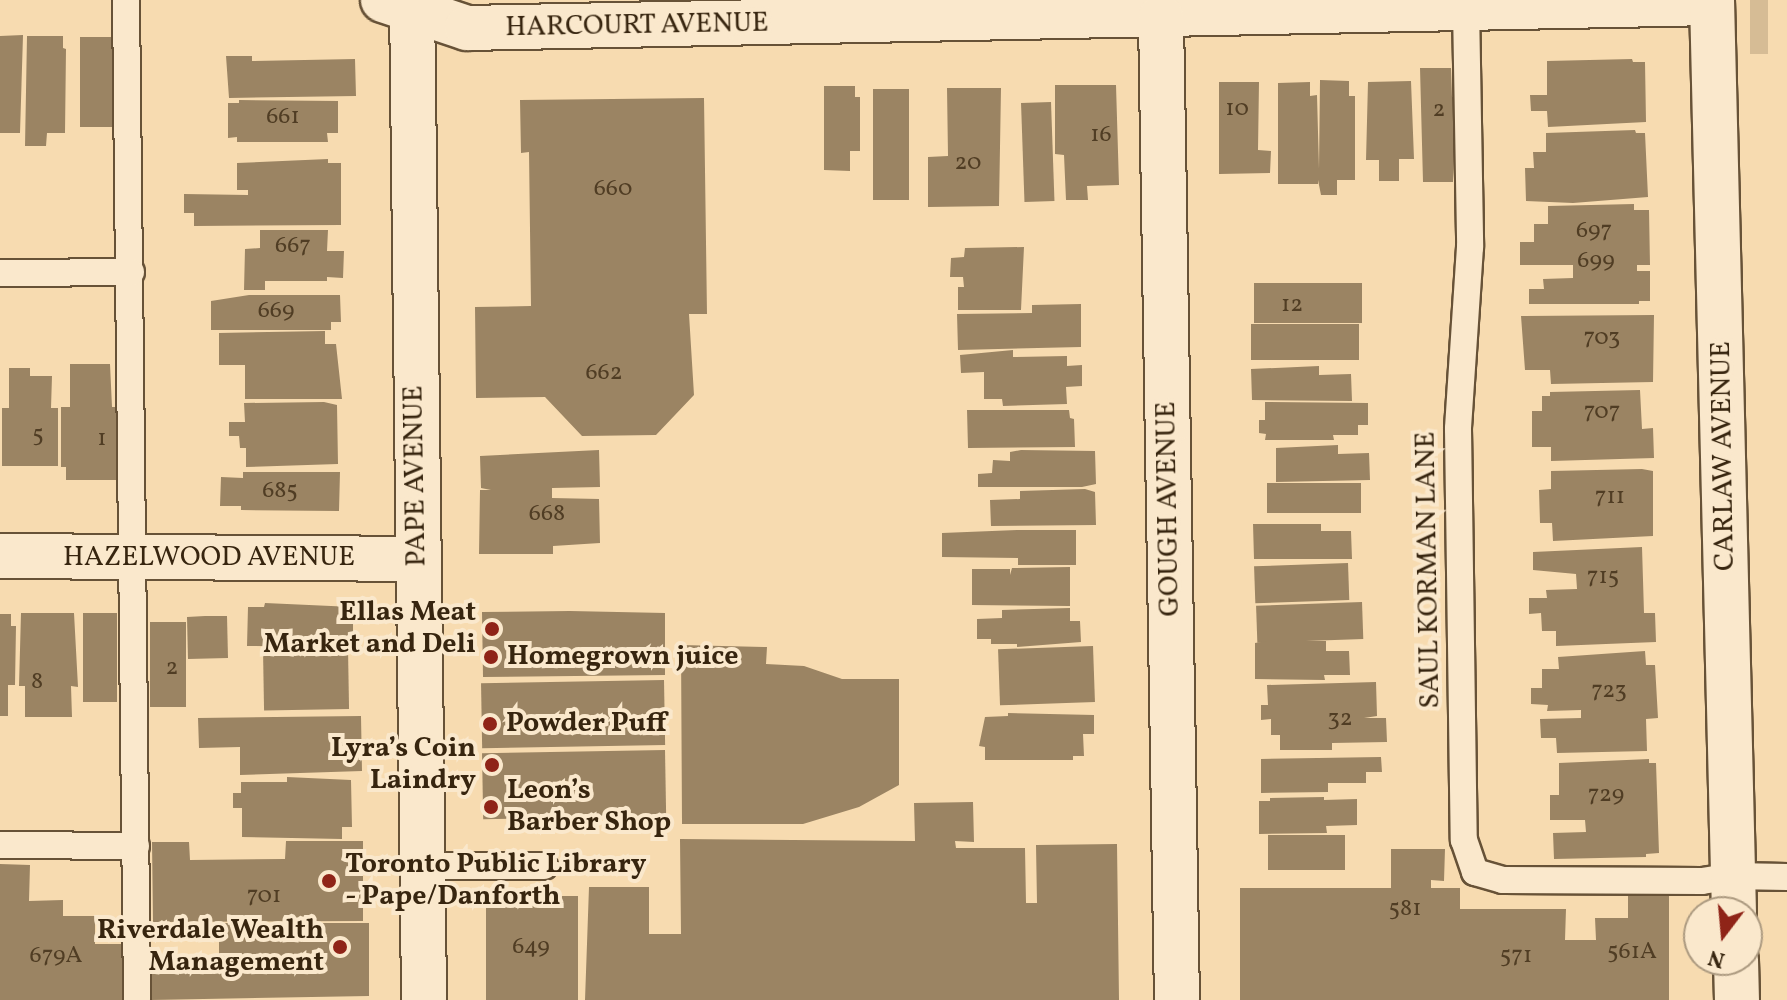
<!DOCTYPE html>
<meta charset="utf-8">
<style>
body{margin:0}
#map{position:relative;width:1787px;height:1000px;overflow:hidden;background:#f7dbb0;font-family:Vollkorn,serif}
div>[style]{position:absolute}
.green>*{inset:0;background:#d6bc95;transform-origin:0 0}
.building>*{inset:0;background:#9b8463;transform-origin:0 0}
.roads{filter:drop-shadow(2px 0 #675237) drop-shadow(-2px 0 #675237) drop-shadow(0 2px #675237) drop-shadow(0 -2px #675237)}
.service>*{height:26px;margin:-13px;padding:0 13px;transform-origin:13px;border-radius:13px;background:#fae8cc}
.minor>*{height:44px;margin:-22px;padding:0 22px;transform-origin:22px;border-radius:22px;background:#fae8cc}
.secondary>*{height:44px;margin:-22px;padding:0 22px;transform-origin:22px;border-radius:22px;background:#fae8cc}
.dots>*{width:22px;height:22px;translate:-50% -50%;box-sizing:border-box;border:4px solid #fae8cc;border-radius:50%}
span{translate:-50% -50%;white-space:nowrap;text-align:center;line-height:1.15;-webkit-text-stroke:8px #fae8cc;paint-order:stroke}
.number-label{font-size:24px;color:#503d24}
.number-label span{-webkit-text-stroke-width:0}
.street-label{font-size:28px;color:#37250f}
.poi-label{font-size:28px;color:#37250f;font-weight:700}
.right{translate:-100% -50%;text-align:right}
.left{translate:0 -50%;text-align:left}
.north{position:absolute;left:1683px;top:896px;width:80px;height:80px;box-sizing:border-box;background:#fae8cc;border:2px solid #ac9a80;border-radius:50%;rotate:196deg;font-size:22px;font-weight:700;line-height:32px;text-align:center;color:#37250f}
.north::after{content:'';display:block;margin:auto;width:28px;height:36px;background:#8f2418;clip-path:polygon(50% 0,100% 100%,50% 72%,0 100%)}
</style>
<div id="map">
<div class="green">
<div style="left:1750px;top:0;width:18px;height:54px"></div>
</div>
<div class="building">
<div style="clip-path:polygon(23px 35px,20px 133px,0 133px,0 36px)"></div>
<div style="clip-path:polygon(27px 36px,63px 36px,63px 48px,66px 49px,65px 133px,47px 133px,46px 146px,25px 146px)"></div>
<div style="left:115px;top:37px;width:90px;height:35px;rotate:90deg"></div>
<div style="clip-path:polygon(226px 56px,252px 56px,252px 61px,355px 59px,356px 96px,229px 98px)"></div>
<div style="clip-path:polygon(1632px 59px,1633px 62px,1645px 62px,1646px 122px,1548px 127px,1547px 111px,1531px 111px,1530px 95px,1547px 95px,1547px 61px)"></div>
<div style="clip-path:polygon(1420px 68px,1451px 68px,1452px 97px,1455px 97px,1453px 182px,1423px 182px)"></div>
<div style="clip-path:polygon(1320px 80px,1349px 81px,1349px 96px,1355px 96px,1355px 180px,1337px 180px,1337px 195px,1321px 195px,1318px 180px,1318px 184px,1278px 184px,1278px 83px,1310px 82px,1310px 96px,1317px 95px,1319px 169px)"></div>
<div style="clip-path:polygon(1411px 81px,1414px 159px,1399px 159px,1399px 181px,1379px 181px,1379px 160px,1366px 160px,1368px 82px)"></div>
<div style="clip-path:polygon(1219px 82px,1259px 82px,1258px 150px,1271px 151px,1270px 173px,1219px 174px)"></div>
<div style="clip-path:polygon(1055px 85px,1116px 85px,1119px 185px,1087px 186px,1088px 200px,1066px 200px,1064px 155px,1055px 154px)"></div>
<div style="clip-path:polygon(824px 86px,855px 86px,855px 97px,860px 97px,860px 151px,850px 151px,850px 171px,824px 170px)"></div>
<div style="clip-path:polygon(947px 88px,1001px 88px,999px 206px,928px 207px,928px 157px,948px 156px)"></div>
<div style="left:873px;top:89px;width:36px;height:111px"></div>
<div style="clip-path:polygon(704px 98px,707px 314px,689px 314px,694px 395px,656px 435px,582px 436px,545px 397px,476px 398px,475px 307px,531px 306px,529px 152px,521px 153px,520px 100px)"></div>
<div style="clip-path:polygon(239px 100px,338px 101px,338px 133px,327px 133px,328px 142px,237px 142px,237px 137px,228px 138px,228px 103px,239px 103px)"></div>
<div style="left:1051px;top:102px;width:99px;height:30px;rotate:88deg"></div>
<div style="clip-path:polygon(1635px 130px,1636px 133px,1645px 133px,1648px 197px,1573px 203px,1526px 201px,1525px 168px,1534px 168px,1533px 152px,1546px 152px,1546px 133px)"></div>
<div style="clip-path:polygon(328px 159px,328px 163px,341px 163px,341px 225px,194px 226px,194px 213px,184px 213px,184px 194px,248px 195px,248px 190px,237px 190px,237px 163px)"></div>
<div style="clip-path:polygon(1634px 204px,1634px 210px,1649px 210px,1650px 265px,1637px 265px,1637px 271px,1650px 271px,1650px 301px,1639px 301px,1639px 304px,1529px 304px,1529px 289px,1544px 289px,1543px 279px,1573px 278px,1573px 265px,1520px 265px,1520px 242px,1534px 242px,1534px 224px,1548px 224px,1548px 206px)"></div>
<div style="clip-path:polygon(260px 230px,328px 230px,327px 251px,344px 251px,343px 278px,327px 277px,327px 281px,265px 281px,265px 290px,244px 290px,245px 249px,260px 248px)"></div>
<div style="clip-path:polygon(1024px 247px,1021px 310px,958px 310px,958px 287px,964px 287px,963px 277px,950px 277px,951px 258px,964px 257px,965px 248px)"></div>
<div style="left:1362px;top:283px;width:40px;height:108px;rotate:90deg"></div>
<div style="clip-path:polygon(249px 295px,340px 295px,341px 322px,331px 322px,331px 330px,211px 330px,211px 301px)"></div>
<div style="clip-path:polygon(1081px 304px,1081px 347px,958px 350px,957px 314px,1032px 313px,1032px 305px)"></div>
<div style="clip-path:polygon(1654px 315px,1653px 382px,1551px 384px,1550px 370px,1525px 370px,1521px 316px)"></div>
<div style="left:1359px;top:324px;width:36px;height:108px;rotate:90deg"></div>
<div style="clip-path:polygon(325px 331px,325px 344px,336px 344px,342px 399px,245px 399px,245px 365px,219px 365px,219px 333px)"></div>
<div style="clip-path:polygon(1013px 350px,1013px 357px,1067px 356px,1067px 366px,1082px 365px,1082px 386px,1066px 387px,1067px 404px,1003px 406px,1002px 399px,984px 399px,984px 372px,961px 373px,960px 355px)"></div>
<div style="clip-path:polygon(70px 364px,110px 364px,112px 407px,119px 407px,116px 480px,66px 480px,66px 467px,61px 467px,61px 407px,70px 407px)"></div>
<div style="clip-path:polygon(1319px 366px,1319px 375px,1351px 374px,1352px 401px,1252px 400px,1251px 369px)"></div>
<div style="clip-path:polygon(9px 368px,30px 368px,30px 376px,52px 376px,51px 408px,58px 408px,58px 466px,2px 466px,2px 408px,9px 408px)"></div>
<div style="clip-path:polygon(1640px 390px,1642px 429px,1653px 428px,1654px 458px,1551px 461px,1551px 447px,1532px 447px,1532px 411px,1542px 411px,1542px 396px,1550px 396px,1550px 392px)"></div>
<div style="clip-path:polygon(324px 402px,337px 405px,338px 464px,246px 467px,246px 448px,240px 448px,239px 436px,229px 436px,229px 422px,245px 422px,244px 403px)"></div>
<div style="clip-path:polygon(1265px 402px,1368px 403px,1368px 425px,1358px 425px,1358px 435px,1333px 435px,1334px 440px,1265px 440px,1266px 434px,1259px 433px,1259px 420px,1265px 420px)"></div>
<div style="clip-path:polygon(967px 410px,1069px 410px,1070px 418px,1074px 419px,1075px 447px,968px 448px)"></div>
<div style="clip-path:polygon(1338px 445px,1338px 454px,1369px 453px,1370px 480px,1276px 482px,1276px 448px)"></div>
<div style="clip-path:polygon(599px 450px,600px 487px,552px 488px,552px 498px,599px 499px,600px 543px,553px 546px,553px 554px,479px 554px,480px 490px,491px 490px,481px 488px,480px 456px)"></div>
<div style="clip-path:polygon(1021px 450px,1095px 451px,1096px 484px,1082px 487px,978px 487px,978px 474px,992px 473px,993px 460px,1010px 461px,1010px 452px)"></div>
<div style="clip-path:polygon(1642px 469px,1653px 471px,1653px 536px,1553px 541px,1552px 523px,1540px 523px,1539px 490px,1551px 489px,1551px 471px)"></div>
<div style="clip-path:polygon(243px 472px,340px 472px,339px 511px,241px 510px,241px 506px,220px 506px,221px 477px,243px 478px)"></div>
<div style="left:1361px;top:483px;width:30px;height:94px;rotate:90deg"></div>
<div style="clip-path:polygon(1085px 489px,1095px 492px,1096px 525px,991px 526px,990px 500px,1020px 499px,1020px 491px)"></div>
<div style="clip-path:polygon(1253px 524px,1321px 524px,1321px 531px,1351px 531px,1352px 559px,1254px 559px)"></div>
<div style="clip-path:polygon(1017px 530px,1076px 530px,1076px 565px,1018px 565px,1018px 558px,942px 557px,942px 533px)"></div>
<div style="clip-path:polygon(1642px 547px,1644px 613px,1655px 613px,1656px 642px,1556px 646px,1556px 631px,1542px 631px,1541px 613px,1529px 614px,1529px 598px,1547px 598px,1546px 590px,1577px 589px,1576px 574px,1533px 570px,1533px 552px)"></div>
<div style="left:1348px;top:563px;width:37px;height:94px;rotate:88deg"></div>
<div style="clip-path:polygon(1070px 567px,1070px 606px,972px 605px,972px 569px,1010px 569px,1010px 575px,1012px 568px)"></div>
<div style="left:1362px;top:602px;width:37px;height:106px;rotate:88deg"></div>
<div style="clip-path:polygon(265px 603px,353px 607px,353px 647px,247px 646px,248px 607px,264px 607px)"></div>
<div style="clip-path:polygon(1070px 608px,1070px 621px,1080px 621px,1081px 642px,1017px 647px,1017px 644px,991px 644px,991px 639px,977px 639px,977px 619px,1002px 618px,1002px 610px)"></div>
<div style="clip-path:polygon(570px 611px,665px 613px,665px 675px,483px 677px,482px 612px)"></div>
<div style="clip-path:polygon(21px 613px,74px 613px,78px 687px,71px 686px,72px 717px,25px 717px,25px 686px,19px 686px)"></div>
<div style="left:83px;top:613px;width:34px;height:89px"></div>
<div style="clip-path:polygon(0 614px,11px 614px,11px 626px,16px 626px,15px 685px,8px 685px,8px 716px,0 716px)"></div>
<div style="clip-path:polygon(205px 616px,227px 616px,228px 658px,188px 659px,187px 617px)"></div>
<div style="left:150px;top:622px;width:36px;height:85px"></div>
<div style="clip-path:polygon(1267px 641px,1326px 641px,1326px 651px,1349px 651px,1350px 675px,1324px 675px,1325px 680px,1255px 679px,1255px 643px)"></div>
<div style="clip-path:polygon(681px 645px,767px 647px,766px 664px,804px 666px,842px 679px,899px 679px,899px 785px,859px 807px,803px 824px,682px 824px)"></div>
<div style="left:1093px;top:646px;width:56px;height:95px;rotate:88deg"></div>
<div style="left:348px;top:649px;width:60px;height:85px;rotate:89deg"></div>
<div style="clip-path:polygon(1645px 651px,1646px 665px,1655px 665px,1658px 718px,1646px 719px,1647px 751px,1557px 753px,1556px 738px,1541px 738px,1540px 719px,1581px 718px,1581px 710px,1547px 711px,1548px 705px,1531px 704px,1531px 688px,1542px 688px,1542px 669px,1559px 669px,1558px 657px)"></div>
<div style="left:664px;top:680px;width:65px;height:183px;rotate:89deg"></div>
<div style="clip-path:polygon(1376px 682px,1377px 716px,1364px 718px,1386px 718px,1387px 742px,1332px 743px,1332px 750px,1280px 750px,1280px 735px,1271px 735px,1271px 719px,1261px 720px,1261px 705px,1268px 705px,1267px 685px)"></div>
<div style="clip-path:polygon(1008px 713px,1094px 715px,1094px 734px,1083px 734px,1084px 756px,1073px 756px,1073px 760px,985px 760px,985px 747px,979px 746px,985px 717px,1008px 716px)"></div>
<div style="clip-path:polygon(361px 716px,362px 771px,240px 775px,240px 747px,199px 748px,198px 718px)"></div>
<div style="left:665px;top:750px;width:66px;height:183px;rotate:89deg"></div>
<div style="clip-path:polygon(1381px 757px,1382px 772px,1366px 772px,1366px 783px,1328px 783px,1328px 792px,1261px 793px,1261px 759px)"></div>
<div style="clip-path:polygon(1649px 759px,1649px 763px,1656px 763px,1659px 853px,1646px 854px,1646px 857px,1554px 859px,1553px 833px,1586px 832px,1585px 820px,1550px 820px,1550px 795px,1559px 795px,1559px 763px)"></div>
<div style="clip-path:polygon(287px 777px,351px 780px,352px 827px,342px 827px,342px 839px,242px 837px,242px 808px,233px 808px,233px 793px,241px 793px,241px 782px,287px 782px)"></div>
<div style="clip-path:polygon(1324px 797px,1324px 800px,1357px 799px,1357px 825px,1326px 826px,1327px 833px,1259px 834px,1259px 801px,1270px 801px,1270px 798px)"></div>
<div style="clip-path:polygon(973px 802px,974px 842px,955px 841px,956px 848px,1025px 848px,1026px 903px,1037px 903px,1036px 845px,1117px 844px,1119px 1000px,585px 1000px,589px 887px,649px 887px,649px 934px,681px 934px,680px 839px,915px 841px,914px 803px)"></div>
<div style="left:1345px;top:835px;width:35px;height:77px;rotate:90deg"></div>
<div style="clip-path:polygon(286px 841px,363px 841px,363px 921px,153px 922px,152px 842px,189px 842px,190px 860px,285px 859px)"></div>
<div style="clip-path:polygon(1391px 849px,1445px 849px,1444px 881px,1431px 880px,1431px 888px,1460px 888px,1460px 909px,1566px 909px,1565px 940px,1596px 940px,1595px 918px,1628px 918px,1628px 894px,1669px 894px,1669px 1000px,1240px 1000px,1240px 888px,1391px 888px)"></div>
<div style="clip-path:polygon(0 864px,30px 865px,29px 901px,63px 900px,63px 916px,95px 916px,95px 944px,129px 944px,129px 1000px,0 1000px)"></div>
<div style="left:486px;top:896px;width:92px;height:104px"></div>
<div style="clip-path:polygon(219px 923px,369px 923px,369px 996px,151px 1000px,150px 967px,219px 967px)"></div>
</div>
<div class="roads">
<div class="service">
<div style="left:126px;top:0;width:1000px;rotate:89.37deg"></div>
<div style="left:1466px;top:7px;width:240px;rotate:89deg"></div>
<div style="left:1470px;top:247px;width:182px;rotate:93.8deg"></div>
<div style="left:1458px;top:429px;width:411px;rotate:89.2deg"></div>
<div style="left:1464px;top:840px;width:34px;rotate:71deg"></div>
<div style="left:1475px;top:872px;width:29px;rotate:16deg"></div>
<div style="left:1503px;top:880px;width:199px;rotate:0.3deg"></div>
<div style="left:1702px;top:881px;width:30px;rotate:-9deg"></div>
<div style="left:1732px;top:876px;width:55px;rotate:1deg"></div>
<div style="left:0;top:273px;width:131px;rotate:-0.4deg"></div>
<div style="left:0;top:845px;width:136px;rotate:0.4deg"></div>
<div style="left:422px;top:866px;width:122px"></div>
</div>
<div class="minor">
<div style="left:383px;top:0;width:89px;rotate:18.4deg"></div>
<div style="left:467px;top:28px;width:1245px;rotate:-1.15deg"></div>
<div style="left:1712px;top:0;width:912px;rotate:88.62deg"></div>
<div style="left:1161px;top:17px;width:983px;rotate:89.07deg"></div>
<div style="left:0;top:556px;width:417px;rotate:0.4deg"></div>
<div style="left:1736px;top:960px;width:40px;rotate:88.6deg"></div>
</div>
<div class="secondary">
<div style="left:412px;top:0;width:1000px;rotate:89.31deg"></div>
</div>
</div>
<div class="dots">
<div style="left:492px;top:629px;background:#8f2418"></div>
<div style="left:491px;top:657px;background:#8f2418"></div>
<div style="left:490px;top:724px;background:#8f2418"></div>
<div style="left:492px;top:765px;background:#8f2418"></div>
<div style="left:491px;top:807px;background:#8f2418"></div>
<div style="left:329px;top:881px;background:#8f2418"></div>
<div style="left:340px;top:947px;background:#8f2418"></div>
</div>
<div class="number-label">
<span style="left:1237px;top:110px">10</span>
<span style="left:1439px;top:111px">2</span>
<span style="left:283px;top:118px">661</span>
<span style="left:1101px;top:136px">16</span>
<span style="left:968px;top:164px">20</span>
<span style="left:613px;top:190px">660</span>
<span style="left:1594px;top:232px">697</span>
<span style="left:293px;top:247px">667</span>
<span style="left:1596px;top:262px">699</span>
<span style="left:1292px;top:306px">12</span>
<span style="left:276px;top:312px">669</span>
<span style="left:1602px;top:339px">703</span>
<span style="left:604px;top:374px">662</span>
<span style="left:1602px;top:413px">707</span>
<span style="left:38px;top:436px">5</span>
<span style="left:102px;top:440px">1</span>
<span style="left:280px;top:492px">685</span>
<span style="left:1610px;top:498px">711</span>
<span style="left:547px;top:515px">668</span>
<span style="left:1603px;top:578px">715</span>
<span style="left:172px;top:669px">2</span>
<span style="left:37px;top:683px">8</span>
<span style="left:1609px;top:692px">723</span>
<span style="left:1340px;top:720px">32</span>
<span style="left:1606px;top:796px">729</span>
<span style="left:264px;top:897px">701</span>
<span style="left:1405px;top:910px">581</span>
<span style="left:531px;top:948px">649</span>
<span style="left:1632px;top:953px">561A</span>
<span style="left:56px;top:957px">679A</span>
<span style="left:1516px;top:957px">571</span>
</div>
<div class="street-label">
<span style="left:637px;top:26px;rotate:-1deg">HARCOURT AVENUE</span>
<span style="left:1724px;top:456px;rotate:-91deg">CARLAW AVENUE</span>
<span style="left:416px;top:476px;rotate:-91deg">PAPE AVENUE</span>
<span style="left:1169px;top:509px;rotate:-91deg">GOUGH AVENUE</span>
<span style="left:209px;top:558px">HAZELWOOD AVENUE</span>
<span style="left:1429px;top:570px;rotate:-91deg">SAUL KORMAN LANE</span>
</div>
<div class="poi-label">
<span class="right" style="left:476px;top:629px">Ellas Meat<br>Market and Deli</span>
<span class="left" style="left:507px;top:657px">Homegrown juice</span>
<span class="left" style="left:506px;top:724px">Powder Puff</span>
<span class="right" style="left:476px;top:765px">Lyra’s Coin<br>Laindry</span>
<span class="left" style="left:507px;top:807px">Leon’s<br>Barber Shop</span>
<span class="left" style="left:345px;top:881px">Toronto Public Library<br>- Pape/Danforth</span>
<span class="right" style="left:324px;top:947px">Riverdale Wealth<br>Management</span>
</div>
<div class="north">N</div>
</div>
